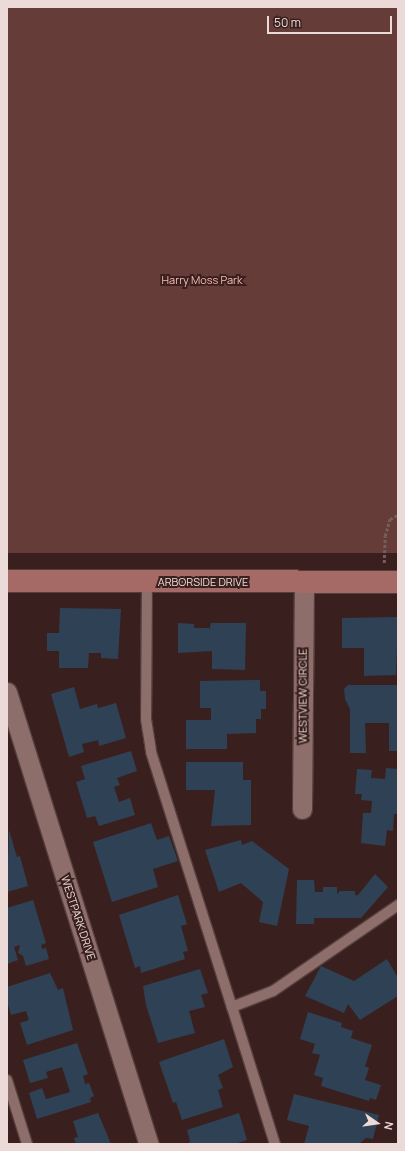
<!DOCTYPE html>
<style>
body{margin:0}
#map{position:relative;width:405px;height:1151px;overflow:hidden;background:#39201e;font-family:Manrope,sans-serif}
div>[style]{position:absolute}
.green>*{inset:0;background:#663c39;transform-origin:0 0}
.building>*{inset:0;background:#2f4154}
.path>*{height:2.5px;margin-top:-1.25px;transform-origin:0;background:repeating-linear-gradient(90deg,#755e5c 0 3px,transparent 0 5px)}
.roads{filter:drop-shadow(1px 0 #543f3d) drop-shadow(-1px 0 #543f3d) drop-shadow(0 1px #543f3d) drop-shadow(0 -1px #543f3d)}
.lane>*{height:10px;margin:-5px;padding:0 5px;transform-origin:5px;border-radius:5px;background:#8d6e6b}
.street>*{height:19px;margin:-9.5px;padding:0 9.5px;transform-origin:9.5px;border-radius:9.5px;background:#8d6e6b}
.secondary>*{height:22px;margin:-11px;padding:0 11px;transform-origin:11px;border-radius:11px;background:#a66a66}
span{translate:-50% -50%;white-space:nowrap;text-align:center;line-height:1.15;-webkit-text-stroke:4px #39201e;paint-order:stroke}
.park-label{font-size:11px;color:#fabab4}
.street-label{font-size:11px;color:#ecdad8}
.frame{position:absolute;inset:0;border:8px solid #ecdad8;pointer-events:none}
.north{position:absolute;left:357px;top:1103px;width:40px;height:40px;-webkit-text-stroke:3px #39201e;paint-order:stroke;rotate:103deg;font-size:11px;font-weight:700;line-height:16px;text-align:center;color:#ecdad8}
.north::after{content:'';display:block;margin:auto;width:14px;height:18px;background:#ecdad8;clip-path:polygon(50% 0,100% 100%,50% 72%,0 100%)}
.scale{position:absolute;left:267px;top:16px;width:125px;height:18px;box-sizing:border-box;border:2px solid #ecdad8;border-top:0;padding-left:5px;font-size:12px;line-height:14px;white-space:nowrap;color:#ecdad8;-webkit-text-stroke:3px #39201e;paint-order:stroke}
</style>
<div id="map">
<div class="green">
<div style="left:7px;top:7px;width:391px;height:546px"></div>
</div>
<div class="building">
<div style="clip-path:polygon(60px 608px,121px 609px,118px 659px,101px 658px,101px 653px,89px 653px,88px 668px,59px 668px,59px 651px,47px 651px,47px 633px,59px 633px)"></div>
<div style="clip-path:polygon(398px 617px,396px 675px,364px 676px,364px 648px,342px 648px,342px 618px)"></div>
<div style="clip-path:polygon(178px 623px,194px 624px,194px 628px,209px 628px,209px 631px,211px 623px,246px 623px,245px 670px,212px 669px,212px 651px,178px 653px)"></div>
<div style="clip-path:polygon(260px 680px,260px 691px,266px 691px,266px 709px,261px 709px,261px 719px,256px 719px,256px 733px,227px 734px,227px 749px,186px 749px,186px 720px,211px 720px,211px 708px,200px 708px,200px 681px)"></div>
<div style="clip-path:polygon(348px 685px,398px 685px,398px 751px,389px 751px,389px 723px,365px 723px,366px 753px,350px 753px,350px 709px,345px 699px,344px 689px)"></div>
<div style="clip-path:polygon(74px 687px,80px 709px,97px 704px,98px 708px,116px 703px,126px 738px,99px 746px,98px 740px,82px 744px,84px 752px,69px 757px,51px 694px)"></div>
<div style="clip-path:polygon(131px 751px,137px 771px,117px 778px,120px 785px,114px 787px,119px 802px,130px 798px,135px 815px,99px 826px,95px 816px,87px 818px,76px 782px,85px 779px,81px 766px)"></div>
<div style="clip-path:polygon(186px 762px,243px 762px,243px 780px,251px 780px,251px 825px,211px 826px,215px 790px,186px 790px)"></div>
<div style="clip-path:polygon(386px 768px,398px 769px,398px 814px,394px 814px,393px 831px,387px 830px,385px 846px,361px 843px,363px 813px,371px 813px,372px 801px,361px 800px,362px 794px,355px 794px,357px 769px,372px 770px,371px 778px,385px 779px)"></div>
<div style="clip-path:polygon(151px 823px,157px 840px,169px 836px,178px 861px,153px 869px,158px 887px,112px 902px,93px 842px)"></div>
<div style="clip-path:polygon(9px 830px,17px 857px,20px 856px,28px 886px,7px 892px)"></div>
<div style="clip-path:polygon(241px 840px,242px 845px,252px 841px,289px 869px,277px 926px,259px 922px,263px 902px,241px 883px,219px 892px,205px 850px)"></div>
<div style="clip-path:polygon(375px 874px,388px 887px,361px 918px,314px 918px,314px 924px,296px 924px,297px 880px,314px 880px,315px 892px,323px 892px,323px 887px,337px 887px,337px 894px,340px 891px,355px 891px,355px 895px,358px 895px)"></div>
<div style="clip-path:polygon(178px 895px,187px 924px,181px 926px,188px 951px,183px 952px,185px 959px,141px 973px,140px 966px,135px 968px,119px 915px)"></div>
<div style="clip-path:polygon(33px 900px,46px 943px,41px 945px,42px 949px,46px 948px,49px 959px,26px 966px,23px 956px,18px 953px,20px 945px,14px 947px,18px 960px,7px 964px,7px 908px)"></div>
<div style="clip-path:polygon(387px 959px,398px 978px,398px 996px,360px 1020px,348px 1004px,344px 1013px,305px 996px,321px 966px,354px 981px)"></div>
<div style="clip-path:polygon(200px 969px,208px 993px,201px 995px,205px 1007px,189px 1011px,195px 1033px,158px 1043px,146px 1005px,143px 986px)"></div>
<div style="clip-path:polygon(50px 973px,58px 990px,63px 988px,73px 1030px,27px 1045px,20px 1023px,29px 1020px,26px 1011px,11px 1015px,7px 1001px,7px 987px)"></div>
<div style="clip-path:polygon(308px 1012px,342px 1023px,341px 1027px,353px 1031px,351px 1038px,372px 1045px,365px 1066px,369px 1068px,365px 1080px,381px 1085px,376px 1100px,370px 1098px,369px 1101px,321px 1086px,323px 1078px,314px 1075px,320px 1055px,312px 1053px,315px 1044px,300px 1039px)"></div>
<div style="clip-path:polygon(224px 1039px,233px 1067px,218px 1075px,223px 1088px,218px 1090px,223px 1107px,182px 1120px,176px 1102px,173px 1103px,159px 1062px)"></div>
<div style="clip-path:polygon(77px 1043px,88px 1074px,83px 1076px,85px 1084px,89px 1083px,94px 1096px,90px 1098px,91px 1102px,37px 1119px,29px 1093px,42px 1088px,46px 1099px,70px 1092px,62px 1067px,46px 1072px,48px 1078px,30px 1083px,23px 1060px)"></div>
<div style="clip-path:polygon(294px 1094px,379px 1115px,373px 1139px,366px 1138px,359px 1144px,304px 1144px,309px 1126px,287px 1120px)"></div>
<div style="clip-path:polygon(98px 1113px,111px 1144px,76px 1144px,74px 1138px,78px 1137px,73px 1121px)"></div>
<div style="clip-path:polygon(239px 1113px,247px 1140px,234px 1144px,188px 1144px,190px 1141px,187px 1130px)"></div>
</div>
<div class="path">
<div style="left:384px;top:563px;width:27px;rotate:-88deg"></div>
<div style="left:385px;top:536px;width:18px;rotate:-74deg"></div>
<div style="left:390px;top:519px;width:9px;rotate:-27deg"></div>
</div>
<div class="roads">
<div class="lane">
<div style="left:147px;top:582px;width:137px;rotate:90.4deg"></div>
<div style="left:146px;top:719px;width:33px;rotate:81deg"></div>
<div style="left:151px;top:752px;width:268px;rotate:72.4deg"></div>
<div style="left:232px;top:1007px;width:44px;rotate:-21.3deg"></div>
<div style="left:273px;top:991px;width:152px;rotate:-34.5deg"></div>
<div style="left:232px;top:1007px;width:144px;rotate:72.6deg"></div>
<div style="left:7px;top:1080px;width:67px;rotate:72.6deg"></div>
</div>
<div class="street">
<div style="left:7px;top:692px;width:474px;rotate:72.6deg"></div>
<div style="left:302px;top:809px;width:226px;rotate:-89.5deg"></div>
</div>
<div class="secondary">
<div style="left:7px;top:581px;width:391px;rotate:0.1deg"></div>
</div>
</div>
<div class="park-label">
<span style="left:202px;top:280px">Harry Moss Park</span>
</div>
<div class="street-label">
<span style="left:203px;top:582px">ARBORSIDE DRIVE</span>
<span style="left:303px;top:696px;rotate:-90deg">WESTVIEW CIRCLE</span>
<span style="left:78px;top:918px;rotate:72deg">WESTPARK DRIVE</span>
</div>
<div class="frame"></div>
<div class="north">N</div>
<div class="scale">50 m</div>
</div>
